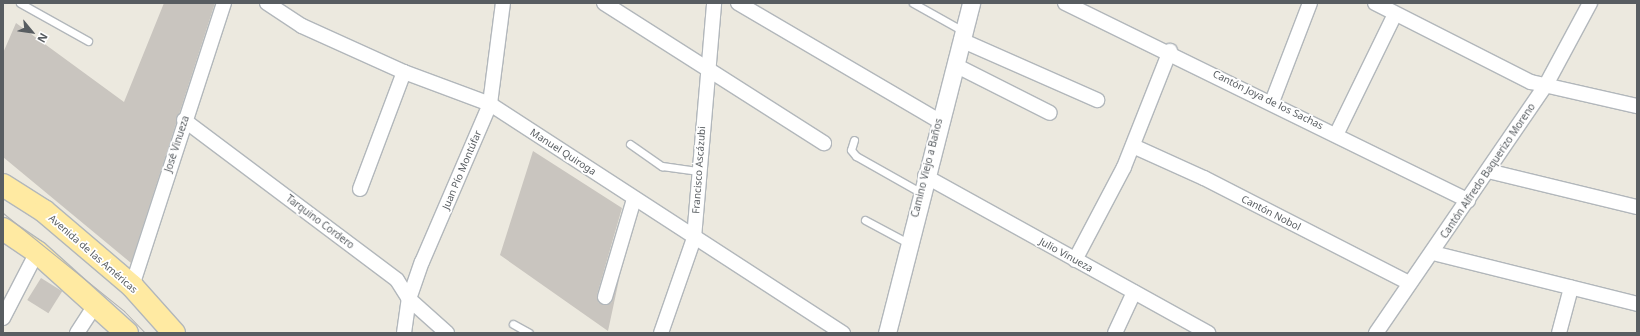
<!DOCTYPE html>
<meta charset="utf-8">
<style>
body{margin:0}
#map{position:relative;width:1640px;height:336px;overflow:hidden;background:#ece9df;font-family:"Noto Sans",sans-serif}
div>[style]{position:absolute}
.building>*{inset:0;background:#c9c5bf;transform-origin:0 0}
.roads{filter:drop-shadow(1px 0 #b2b7bb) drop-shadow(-1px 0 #b2b7bb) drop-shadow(0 1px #b2b7bb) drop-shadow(0 -1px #b2b7bb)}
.service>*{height:7px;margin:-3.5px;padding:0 3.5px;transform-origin:3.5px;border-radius:3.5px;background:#fff}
.minor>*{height:14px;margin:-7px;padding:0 7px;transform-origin:7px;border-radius:7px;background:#fff}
.tertiary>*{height:17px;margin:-8.5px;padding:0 8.5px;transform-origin:8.5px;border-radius:8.5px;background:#fff}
.primary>*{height:22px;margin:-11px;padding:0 11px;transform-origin:11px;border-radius:11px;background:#ffeaa2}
.tram>*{height:1px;margin:-0.5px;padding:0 0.5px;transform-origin:0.5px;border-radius:0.5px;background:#b1b2b2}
span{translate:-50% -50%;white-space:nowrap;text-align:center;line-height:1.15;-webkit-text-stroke:3.5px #fff;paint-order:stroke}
.street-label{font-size:10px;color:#585d61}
.frame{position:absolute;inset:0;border:4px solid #585d61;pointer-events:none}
.north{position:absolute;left:12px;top:12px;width:40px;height:40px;-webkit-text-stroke:3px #fff;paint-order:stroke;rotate:119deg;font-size:11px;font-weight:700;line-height:16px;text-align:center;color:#585d61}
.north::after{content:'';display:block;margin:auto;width:14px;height:18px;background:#585d61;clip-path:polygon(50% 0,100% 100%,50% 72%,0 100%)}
</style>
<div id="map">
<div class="building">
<div style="clip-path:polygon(164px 3px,215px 3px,131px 263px,3px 157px,3px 53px,16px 23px,124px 102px)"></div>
<div style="clip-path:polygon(533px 151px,622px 208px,597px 295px,599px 303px,611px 303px,620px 275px,608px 331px,500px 255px)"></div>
<div style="left:41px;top:278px;width:25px;height:26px;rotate:32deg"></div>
</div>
<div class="roads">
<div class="service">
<div style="left:20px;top:3px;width:78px;rotate:29.2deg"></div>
<div style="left:913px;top:3px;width:57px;rotate:29.2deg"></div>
<div style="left:854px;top:140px;width:10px;rotate:107deg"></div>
<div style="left:851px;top:150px;width:8px;rotate:50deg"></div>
<div style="left:856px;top:156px;width:73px;rotate:29.4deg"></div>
<div style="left:630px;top:144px;width:39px;rotate:35deg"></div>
<div style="left:662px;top:166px;width:37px;rotate:8deg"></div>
<div style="left:865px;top:220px;width:49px;rotate:28.1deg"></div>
<div style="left:513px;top:324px;width:18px;rotate:29deg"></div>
</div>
<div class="minor">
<div style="left:267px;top:3px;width:42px;rotate:33.3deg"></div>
<div style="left:302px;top:26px;width:112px;rotate:24.3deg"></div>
<div style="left:404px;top:72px;width:92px;rotate:20.4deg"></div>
<div style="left:490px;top:104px;width:421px;rotate:33deg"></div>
<div style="left:604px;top:3px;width:261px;rotate:32.5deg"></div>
<div style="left:738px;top:3px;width:233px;rotate:30.4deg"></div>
<div style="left:1065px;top:3px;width:449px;rotate:26.1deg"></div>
<div style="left:1375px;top:3px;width:175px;rotate:26.9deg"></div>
<div style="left:1531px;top:82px;width:109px;rotate:12.8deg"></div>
<div style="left:961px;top:40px;width:149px;rotate:23.8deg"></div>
<div style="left:955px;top:65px;width:106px;rotate:26.8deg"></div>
<div style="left:1272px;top:102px;width:106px;rotate:-69deg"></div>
<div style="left:184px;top:120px;width:266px;rotate:36.9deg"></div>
<div style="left:397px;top:280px;width:22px;rotate:58deg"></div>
<div style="left:409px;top:299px;width:51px;rotate:41.8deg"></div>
<div style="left:1337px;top:133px;width:132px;rotate:-64deg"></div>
<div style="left:1133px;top:146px;width:78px;rotate:24.3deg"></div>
<div style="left:1204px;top:178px;width:228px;rotate:27.1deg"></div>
<div style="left:1488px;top:171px;width:153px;rotate:13.6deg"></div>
<div style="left:925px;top:176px;width:324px;rotate:29deg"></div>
<div style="left:360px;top:189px;width:125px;rotate:-69.4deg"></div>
<div style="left:1433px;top:253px;width:210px;rotate:14deg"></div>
<div style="left:1075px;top:260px;width:105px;rotate:-62.2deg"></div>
<div style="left:1124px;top:167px;width:125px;rotate:-68.4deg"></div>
<div style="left:132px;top:286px;width:298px;rotate:-72deg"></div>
<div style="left:605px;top:297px;width:102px;rotate:-73.5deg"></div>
<div style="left:3px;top:318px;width:74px;rotate:-62.7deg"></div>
<div style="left:77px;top:333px;width:35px;rotate:-57deg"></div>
<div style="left:404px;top:333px;width:34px;rotate:-82deg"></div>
<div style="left:409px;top:299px;width:39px;rotate:-71deg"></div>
<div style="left:422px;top:262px;width:172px;rotate:-66.7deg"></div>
<div style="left:490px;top:104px;width:102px;rotate:-82.7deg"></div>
<div style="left:661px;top:333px;width:101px;rotate:-70.8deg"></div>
<div style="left:694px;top:238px;width:236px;rotate:-85.1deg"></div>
<div style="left:1115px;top:333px;width:45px;rotate:-65.1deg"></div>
<div style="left:1376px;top:333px;width:303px;rotate:-55.6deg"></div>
<div style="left:1547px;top:83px;width:91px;rotate:-61.7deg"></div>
<div style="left:1559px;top:333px;width:47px;rotate:-75.1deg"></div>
</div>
<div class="tertiary">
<div style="left:887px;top:333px;width:341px;rotate:-75.7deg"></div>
</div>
<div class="primary">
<div style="left:3px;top:185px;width:49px;rotate:32.4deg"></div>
<div style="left:44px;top:211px;width:116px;rotate:40.4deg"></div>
<div style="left:132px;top:286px;width:63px;rotate:48.2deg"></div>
<div style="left:3px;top:229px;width:41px;rotate:34.1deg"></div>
<div style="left:37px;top:252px;width:121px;rotate:42deg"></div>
</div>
</div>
<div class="tram">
<div style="left:3px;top:213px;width:156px;rotate:39deg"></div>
<div style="left:124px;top:311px;width:30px;rotate:46deg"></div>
</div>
<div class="street-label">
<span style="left:1268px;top:100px;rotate:26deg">Cantón Joya de los Sachas</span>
<span style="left:177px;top:144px;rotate:-72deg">José Vinueza</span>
<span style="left:563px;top:152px;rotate:33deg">Manuel Quiroga</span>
<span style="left:927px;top:168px;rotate:-76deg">Camino Viejo a Baños</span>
<span style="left:462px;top:170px;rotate:-67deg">Juan Pío Montúfar</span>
<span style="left:699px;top:170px;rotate:-86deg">Francisco Ascázubi</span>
<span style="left:1488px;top:171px;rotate:-56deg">Cantón Alfredo Baquerizo Moreno</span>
<span style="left:1271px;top:213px;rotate:27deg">Cantón Nobol</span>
<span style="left:320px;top:222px;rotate:37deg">Tarquino Cordero</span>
<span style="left:93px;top:254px;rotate:41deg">Avenida de las Américas</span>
<span style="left:1066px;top:255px;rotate:29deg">Julio Vinueza</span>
</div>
<div class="frame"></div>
<div class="north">N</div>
</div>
